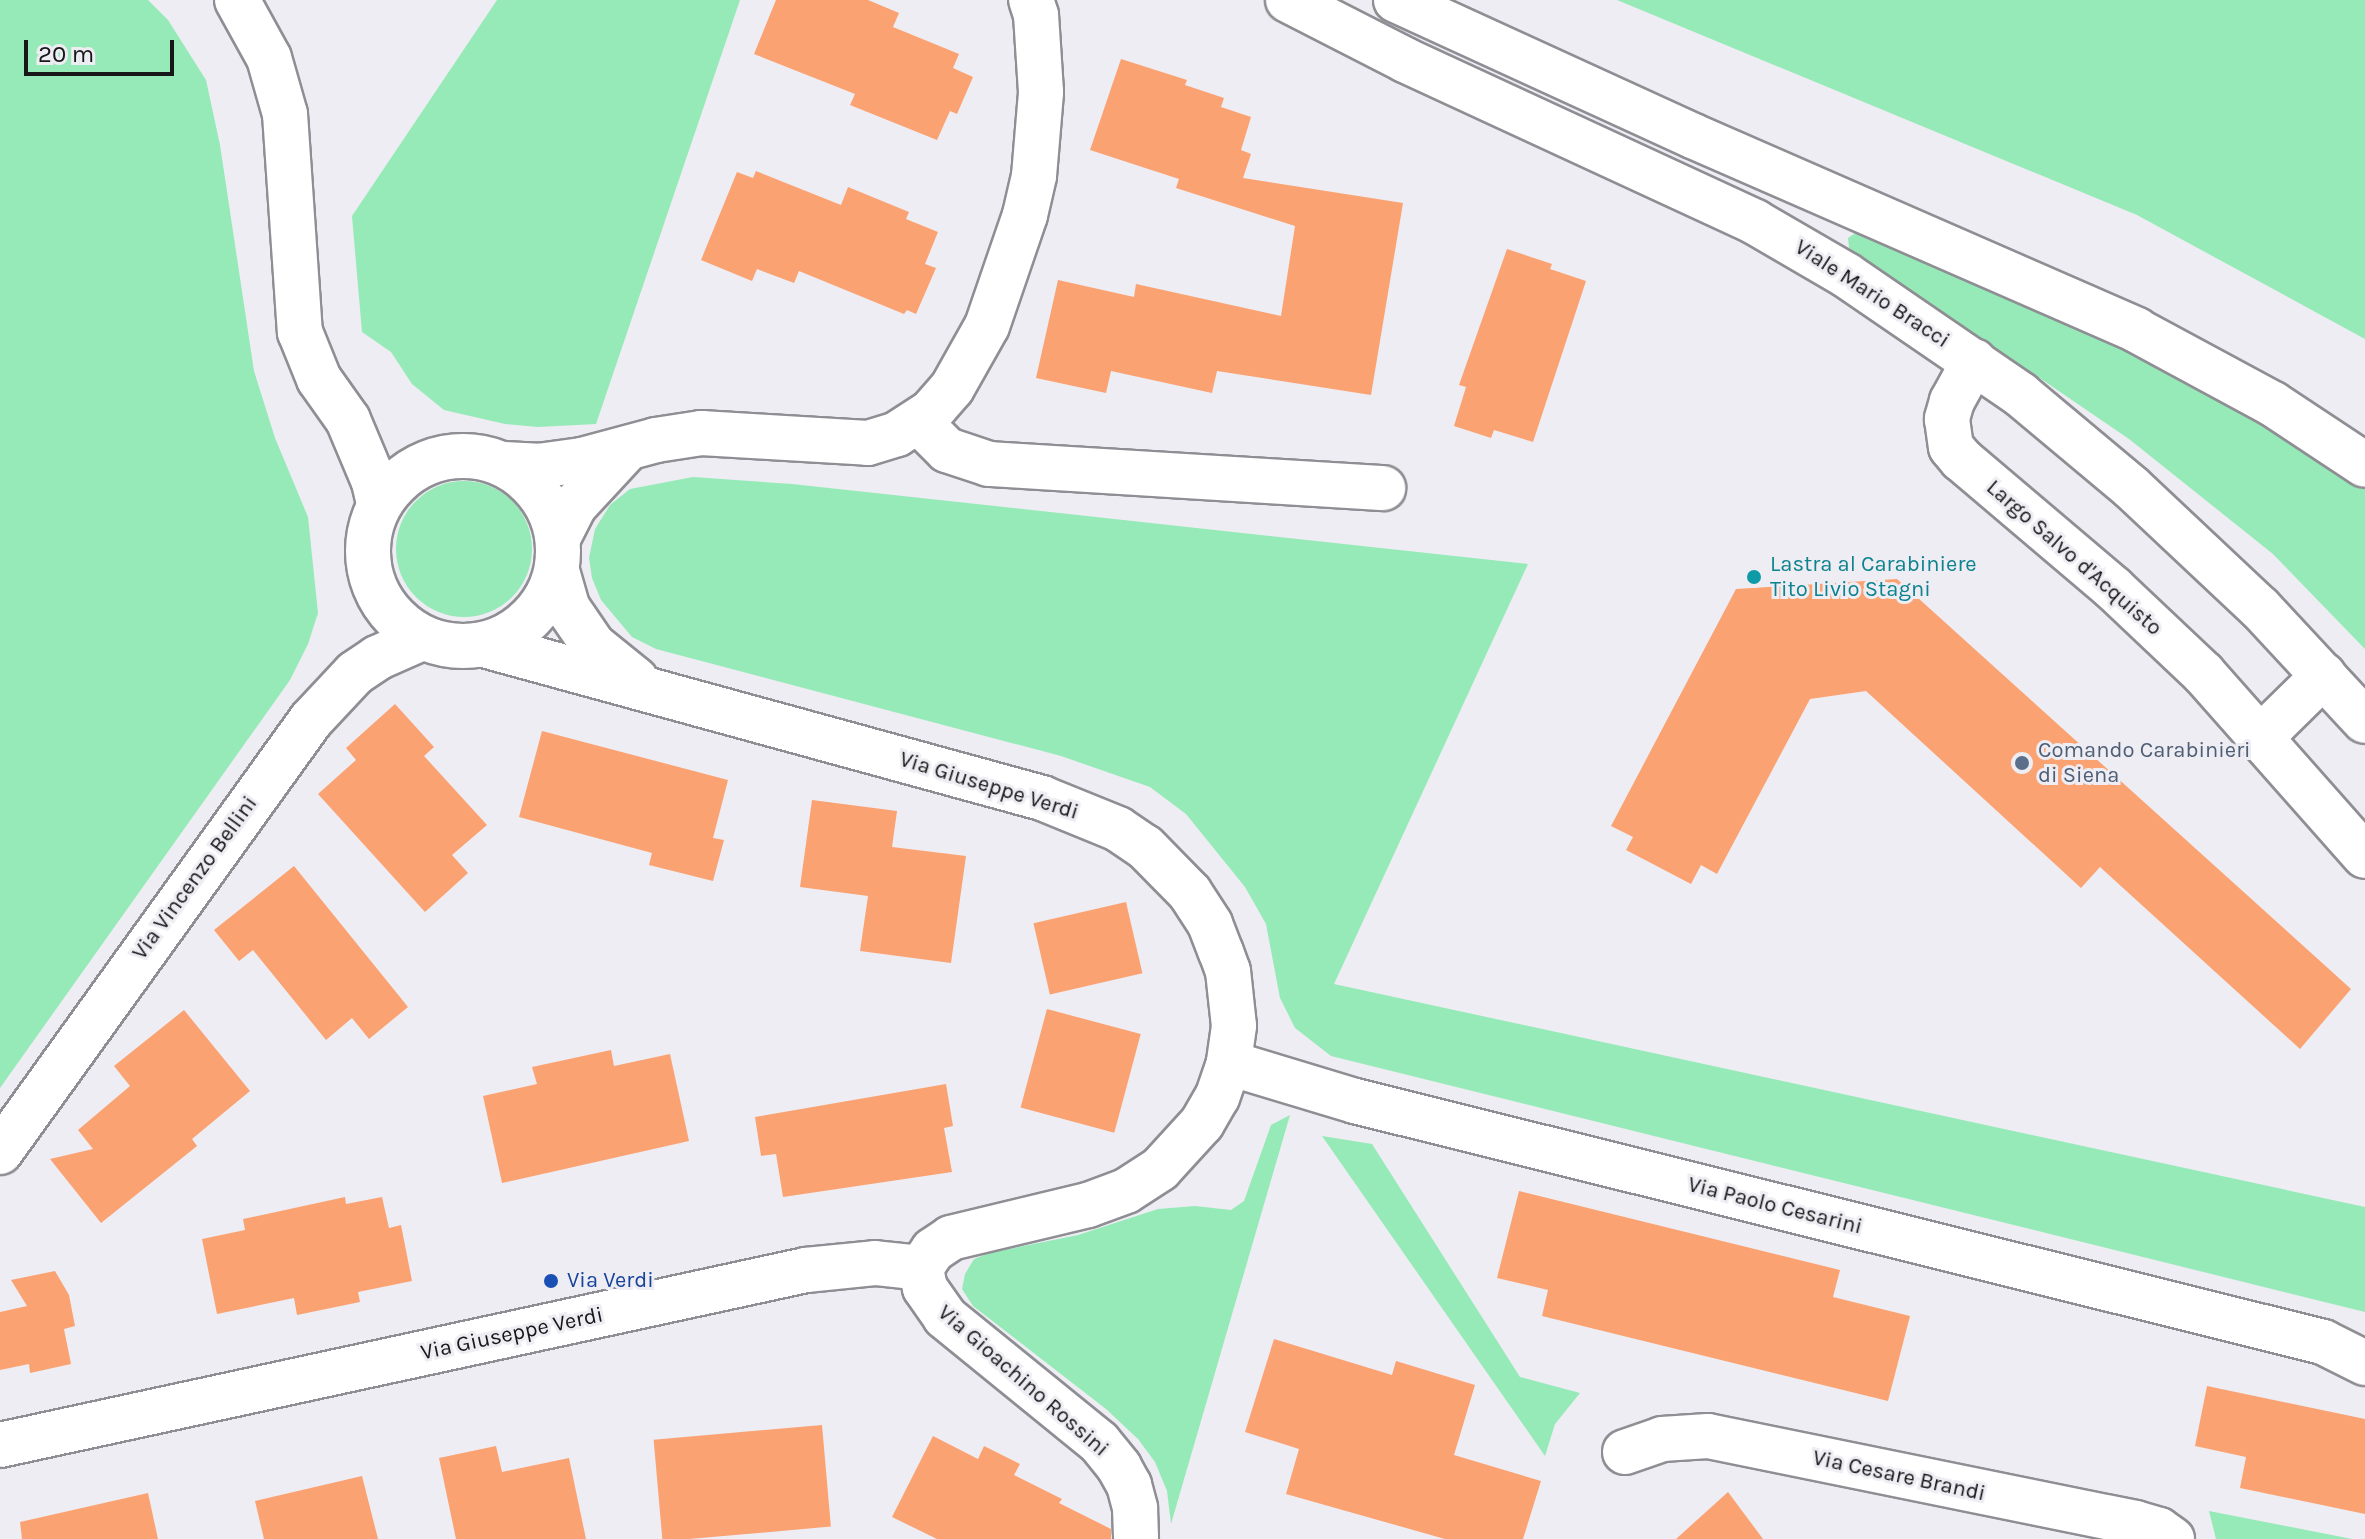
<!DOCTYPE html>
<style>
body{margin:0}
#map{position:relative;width:2365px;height:1539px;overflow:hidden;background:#ededf3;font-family:Karla,sans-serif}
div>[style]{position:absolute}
.green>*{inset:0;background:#96eab7}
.round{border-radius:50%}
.building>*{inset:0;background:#fba272;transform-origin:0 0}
.roads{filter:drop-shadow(2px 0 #8e8e94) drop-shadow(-2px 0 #8e8e94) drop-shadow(0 2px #8e8e94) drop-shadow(0 -2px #8e8e94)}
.minor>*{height:44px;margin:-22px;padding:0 22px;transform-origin:22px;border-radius:22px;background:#fff}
.minor>.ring{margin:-22px;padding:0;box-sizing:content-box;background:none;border:44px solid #fff;border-radius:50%}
.major>*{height:44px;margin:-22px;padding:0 22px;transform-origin:22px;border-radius:22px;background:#fff}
.dots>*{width:22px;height:22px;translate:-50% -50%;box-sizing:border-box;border:4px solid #ededf3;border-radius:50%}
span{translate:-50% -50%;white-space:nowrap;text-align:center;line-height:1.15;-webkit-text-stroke:6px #ededf3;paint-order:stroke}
.street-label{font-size:22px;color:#171719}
.culture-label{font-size:22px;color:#0d838f}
.left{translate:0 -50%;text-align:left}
.service-label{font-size:22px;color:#4e5e75}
.transit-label{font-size:22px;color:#164399}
.scale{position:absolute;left:24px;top:40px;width:150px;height:36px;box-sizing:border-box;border:4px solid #171719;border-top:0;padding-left:10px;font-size:24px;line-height:28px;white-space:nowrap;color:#171719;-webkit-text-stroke:6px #ededf3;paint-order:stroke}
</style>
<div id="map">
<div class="green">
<div style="clip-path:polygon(0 0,148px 0,168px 20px,206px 80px,220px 145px,254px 371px,275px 438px,308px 517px,318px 613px,308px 644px,290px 680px,0 1088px)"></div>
<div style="clip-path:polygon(497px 0,740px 0,596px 424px,538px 427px,505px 424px,444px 410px,412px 384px,391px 352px,362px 332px,352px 216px)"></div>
<div style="clip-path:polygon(1617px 0,2365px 0,2365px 339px,2137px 215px)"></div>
<div style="clip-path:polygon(1857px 232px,1865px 232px,2121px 347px,2273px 428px,2365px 488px,2365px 649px,2273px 554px,2129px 439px,1849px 248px,1848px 238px)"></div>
<div style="clip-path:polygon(693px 477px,792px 484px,1528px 564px,1334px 984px,2365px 1207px,2365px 1312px,1331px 1056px,1295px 1028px,1280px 998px,1266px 924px,1245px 887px,1186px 814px,1150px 787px,1061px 756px,656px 649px,632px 637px,601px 600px,592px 578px,589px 558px,595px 529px,610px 505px,630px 489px)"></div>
<div class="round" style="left:396px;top:481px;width:136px;height:136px"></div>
<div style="clip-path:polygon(1290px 1115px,1171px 1524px,1167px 1491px,1155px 1462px,1138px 1439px,1106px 1409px,973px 1306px,962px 1289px,965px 1274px,974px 1259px,989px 1253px,1078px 1235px,1158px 1209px,1195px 1206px,1231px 1210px,1244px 1201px,1271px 1125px)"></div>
<div style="clip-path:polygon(1322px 1136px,1372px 1144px,1520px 1377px,1580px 1393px,1555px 1424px,1545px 1456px)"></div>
<div style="clip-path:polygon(2209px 1511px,2352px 1539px,2216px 1539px)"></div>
</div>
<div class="building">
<div style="clip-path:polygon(776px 0,868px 0,899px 13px,893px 27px,959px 54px,953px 68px,973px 77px,957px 114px,950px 111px,937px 140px,850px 105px,855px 94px,754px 54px)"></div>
<div style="clip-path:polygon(1121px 59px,1187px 80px,1185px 85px,1224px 98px,1221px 107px,1251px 117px,1241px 150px,1251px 154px,1243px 178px,1403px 203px,1371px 395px,1217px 371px,1212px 393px,1111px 371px,1106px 393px,1036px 378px,1058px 280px,1134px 297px,1136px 284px,1281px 316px,1295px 226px,1176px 188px,1179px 179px,1090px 150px)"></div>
<div style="clip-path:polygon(756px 171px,841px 205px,848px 187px,909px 212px,906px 219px,938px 232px,925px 264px,936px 268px,916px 314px,907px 310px,904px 314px,799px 271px,794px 283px,757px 269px,752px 281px,701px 260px,737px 172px,753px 178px)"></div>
<div style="clip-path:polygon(1507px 249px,1552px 264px,1550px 269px,1586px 281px,1533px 442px,1494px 430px,1491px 438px,1454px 426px,1466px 387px,1459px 385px)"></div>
<div style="clip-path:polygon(1897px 579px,2351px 989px,2300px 1049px,2100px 867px,2081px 888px,1866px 691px,1810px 699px,1717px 874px,1701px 865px,1691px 884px,1626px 850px,1633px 837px,1611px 826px,1736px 589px)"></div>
<div style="clip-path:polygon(395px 704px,434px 747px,424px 756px,487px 825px,452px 855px,468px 873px,425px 912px,318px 794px,356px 760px,346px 748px)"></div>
<div style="clip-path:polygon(542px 731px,728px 780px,713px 838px,724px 840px,713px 881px,649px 865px,652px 853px,519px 817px)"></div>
<div style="clip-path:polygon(812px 800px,897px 811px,892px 847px,966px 856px,951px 963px,860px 951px,868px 896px,800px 887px)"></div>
<div style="clip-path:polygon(294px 866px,408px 1007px,369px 1039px,352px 1018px,326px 1040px,253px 950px,239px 961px,214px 930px)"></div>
<div style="left:1126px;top:902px;width:73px;height:95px;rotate:77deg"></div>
<div style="left:1047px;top:1009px;width:97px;height:102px;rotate:15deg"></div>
<div style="clip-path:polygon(184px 1010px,250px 1091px,192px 1139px,197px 1146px,101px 1223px,50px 1159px,93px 1149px,78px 1130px,130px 1086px,114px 1066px)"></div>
<div style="clip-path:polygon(611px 1050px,614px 1066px,670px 1054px,689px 1141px,502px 1183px,483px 1096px,537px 1084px,532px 1067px)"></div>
<div style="clip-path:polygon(946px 1084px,953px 1126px,944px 1128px,952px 1172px,783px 1197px,776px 1154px,761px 1156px,755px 1117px)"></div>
<div style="clip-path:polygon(1519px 1191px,1840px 1270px,1833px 1297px,1910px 1316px,1888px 1401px,1542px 1316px,1548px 1290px,1497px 1278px)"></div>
<div style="clip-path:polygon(345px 1197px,346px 1204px,382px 1197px,389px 1228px,401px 1225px,412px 1281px,358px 1292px,360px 1302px,297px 1315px,294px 1298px,217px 1314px,202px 1239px,245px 1230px,243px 1219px)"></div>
<div style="clip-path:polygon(55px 1271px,69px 1295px,75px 1326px,64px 1329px,71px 1364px,30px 1373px,29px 1364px,0 1370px,0 1312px,27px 1306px,11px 1280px)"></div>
<div style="clip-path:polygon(1274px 1339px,1392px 1375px,1396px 1361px,1475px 1385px,1454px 1455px,1541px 1481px,1523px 1539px,1445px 1539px,1286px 1494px,1299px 1449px,1245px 1432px)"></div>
<div style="clip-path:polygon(2207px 1386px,2365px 1419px,2365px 1514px,2240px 1488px,2246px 1457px,2195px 1446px)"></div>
<div style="left:822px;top:1425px;width:102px;height:169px;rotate:85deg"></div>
<div style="clip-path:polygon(933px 1436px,978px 1459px,984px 1446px,1020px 1464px,1014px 1475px,1062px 1499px,1059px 1503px,1111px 1529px,1111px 1539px,937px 1539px,892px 1517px)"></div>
<div style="clip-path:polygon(496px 1446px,502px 1472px,569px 1458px,586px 1539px,456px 1539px,439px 1458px)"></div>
<div style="clip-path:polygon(362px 1476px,378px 1539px,264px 1539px,255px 1501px)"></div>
<div style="clip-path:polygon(1728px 1492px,1763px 1539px,1676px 1539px)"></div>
<div style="clip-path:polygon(148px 1493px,158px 1539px,22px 1539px,20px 1522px)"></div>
</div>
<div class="roads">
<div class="minor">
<div style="left:237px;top:0;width:66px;rotate:61.1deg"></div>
<div style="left:269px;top:58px;width:58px;rotate:74.1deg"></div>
<div style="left:285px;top:114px;width:219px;rotate:86.1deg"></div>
<div style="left:300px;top:332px;width:51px;rotate:68deg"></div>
<div style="left:319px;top:379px;width:50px;rotate:54.7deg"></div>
<div style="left:348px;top:420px;width:67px;rotate:67.2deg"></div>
<div style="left:374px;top:482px;width:23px;rotate:77deg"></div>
<div style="left:1974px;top:361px;width:46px;rotate:118.8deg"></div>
<div style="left:1952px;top:401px;width:19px;rotate:106deg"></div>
<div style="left:1947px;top:419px;width:28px;rotate:82deg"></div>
<div style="left:1951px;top:447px;width:16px;rotate:50deg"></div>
<div style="left:1961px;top:459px;width:199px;rotate:40.3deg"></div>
<div style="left:2113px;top:588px;width:124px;rotate:43.4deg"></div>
<div style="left:2203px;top:673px;width:244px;rotate:48.5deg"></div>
<div style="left:919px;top:422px;width:40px;rotate:45deg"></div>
<div style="left:947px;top:450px;width:44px;rotate:18.4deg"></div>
<div style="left:989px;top:464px;width:395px;rotate:3.5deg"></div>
<div class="ring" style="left:368px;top:456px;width:146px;height:146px"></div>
<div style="left:504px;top:464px;width:34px;rotate:3deg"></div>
<div style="left:538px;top:466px;width:44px;rotate:-7.8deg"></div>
<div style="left:582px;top:460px;width:77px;rotate:-15.1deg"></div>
<div style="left:656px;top:440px;width:46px;rotate:-8.8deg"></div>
<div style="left:701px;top:433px;width:167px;rotate:3.4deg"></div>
<div style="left:868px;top:443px;width:30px;rotate:-17deg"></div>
<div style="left:897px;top:434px;width:40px;rotate:-32.9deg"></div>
<div style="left:931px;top:412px;width:32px;rotate:-49deg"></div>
<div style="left:952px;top:388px;width:71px;rotate:-60.6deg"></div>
<div style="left:987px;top:326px;width:117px;rotate:-71.1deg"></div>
<div style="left:1025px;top:215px;width:40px;rotate:-77deg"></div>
<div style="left:1034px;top:176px;width:84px;rotate:-85.2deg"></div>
<div style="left:1041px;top:92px;width:77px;rotate:-93.7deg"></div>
<div style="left:1036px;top:15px;width:16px;rotate:-108deg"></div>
<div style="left:558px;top:538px;width:37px;rotate:-63deg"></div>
<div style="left:575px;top:505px;width:75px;rotate:-47.2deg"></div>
<div style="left:557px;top:571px;width:37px;rotate:74deg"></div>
<div style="left:567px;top:607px;width:46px;rotate:55.6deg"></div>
<div style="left:593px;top:645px;width:55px;rotate:39.1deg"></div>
<div style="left:484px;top:645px;width:579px;rotate:15.33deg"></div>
<div style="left:1042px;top:798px;width:82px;rotate:22.2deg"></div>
<div style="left:1118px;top:829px;width:32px;rotate:34deg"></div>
<div style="left:1145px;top:847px;width:64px;rotate:45.6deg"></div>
<div style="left:1190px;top:893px;width:37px;rotate:57deg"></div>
<div style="left:1210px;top:924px;width:30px;rotate:69deg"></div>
<div style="left:1221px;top:952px;width:20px;rotate:70deg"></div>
<div style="left:1228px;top:971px;width:55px;rotate:83.8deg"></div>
<div style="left:1234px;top:1026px;width:37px;rotate:98deg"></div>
<div style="left:1229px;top:1063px;width:36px;rotate:109deg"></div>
<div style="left:1217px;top:1097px;width:30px;rotate:120deg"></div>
<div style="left:1202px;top:1123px;width:62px;rotate:132.4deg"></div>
<div style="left:1160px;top:1169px;width:40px;rotate:147.1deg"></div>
<div style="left:1126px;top:1191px;width:40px;rotate:159.8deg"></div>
<div style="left:1088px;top:1205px;width:141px;rotate:166.5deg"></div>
<div style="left:951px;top:1238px;width:22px;rotate:146deg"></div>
<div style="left:933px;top:1250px;width:22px;rotate:124deg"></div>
<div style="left:2261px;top:737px;width:88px;rotate:-44.5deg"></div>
<div style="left:1229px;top:1063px;width:132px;rotate:16.8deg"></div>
<div style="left:1355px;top:1101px;width:998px;rotate:13.98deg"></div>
<div style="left:2323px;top:1342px;width:47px;rotate:26.6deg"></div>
<div style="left:0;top:1152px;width:532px;rotate:-54.25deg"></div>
<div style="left:311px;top:720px;width:64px;rotate:-46.9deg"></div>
<div style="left:355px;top:673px;width:27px;rotate:-34deg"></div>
<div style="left:377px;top:658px;width:49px;rotate:-24deg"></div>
<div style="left:921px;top:1268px;width:20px;rotate:79deg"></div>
<div style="left:925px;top:1288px;width:35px;rotate:55deg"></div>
<div style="left:945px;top:1317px;width:198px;rotate:39.1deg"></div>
<div style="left:1099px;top:1442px;width:32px;rotate:51deg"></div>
<div style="left:1119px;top:1467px;width:21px;rotate:61deg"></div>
<div style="left:1129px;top:1485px;width:24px;rotate:75deg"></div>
<div style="left:1135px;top:1508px;width:31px;rotate:88deg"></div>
<div style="left:0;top:1445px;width:825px;rotate:-12.25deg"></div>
<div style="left:806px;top:1270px;width:69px;rotate:-5.8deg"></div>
<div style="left:875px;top:1263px;width:46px;rotate:6.2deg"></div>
<div style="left:1625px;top:1452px;width:39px;rotate:-19deg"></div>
<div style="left:1662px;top:1439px;width:46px;rotate:-3.7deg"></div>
<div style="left:1708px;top:1436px;width:436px;rotate:11.5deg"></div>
<div style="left:2135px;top:1523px;width:25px;rotate:16deg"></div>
<div style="left:2159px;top:1530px;width:16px;rotate:35deg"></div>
</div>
<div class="major">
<div style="left:1288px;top:0;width:131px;rotate:27.1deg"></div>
<div style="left:1405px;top:60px;width:386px;rotate:24.8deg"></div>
<div style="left:1755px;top:222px;width:105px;rotate:30.2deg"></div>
<div style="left:1846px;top:275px;width:212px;rotate:34.4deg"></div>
<div style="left:2021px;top:395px;width:143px;rotate:39.9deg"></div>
<div style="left:2131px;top:487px;width:177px;rotate:43.2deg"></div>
<div style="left:2260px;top:608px;width:154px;rotate:47.1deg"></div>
<div style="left:1396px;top:0;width:327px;rotate:24.6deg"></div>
<div style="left:1693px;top:136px;width:484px;rotate:23.6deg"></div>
<div style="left:2136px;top:330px;width:156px;rotate:28.4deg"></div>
<div style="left:2273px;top:404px;width:110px;rotate:33.5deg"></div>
</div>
</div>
<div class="dots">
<div style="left:1754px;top:577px;background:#0f9aa8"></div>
<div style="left:2022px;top:763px;background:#5c6f8a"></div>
<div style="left:551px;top:1281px;background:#1a4fb4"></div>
</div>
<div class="street-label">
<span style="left:1872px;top:294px;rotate:33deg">Viale Mario Bracci</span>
<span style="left:2074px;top:558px;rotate:41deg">Largo Salvo d'Acquisto</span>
<span style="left:989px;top:786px;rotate:17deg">Via Giuseppe Verdi</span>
<span style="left:195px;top:878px;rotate:-54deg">Via Vincenzo Bellini</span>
<span style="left:1775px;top:1206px;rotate:14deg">Via Paolo Cesarini</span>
<span style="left:512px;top:1334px;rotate:-12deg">Via Giuseppe Verdi</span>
<span style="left:1023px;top:1381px;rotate:41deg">Via Gioachino Rossini</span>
<span style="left:1899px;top:1476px;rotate:12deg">Via Cesare Brandi</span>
</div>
<div class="culture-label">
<span class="left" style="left:1770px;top:577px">Lastra al Carabiniere<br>Tito Livio Stagni</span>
</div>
<div class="service-label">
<span class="left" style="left:2038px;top:763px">Comando Carabinieri<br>di Siena</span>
</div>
<div class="transit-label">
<span class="left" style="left:567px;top:1281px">Via Verdi</span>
</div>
<div class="scale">20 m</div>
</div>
